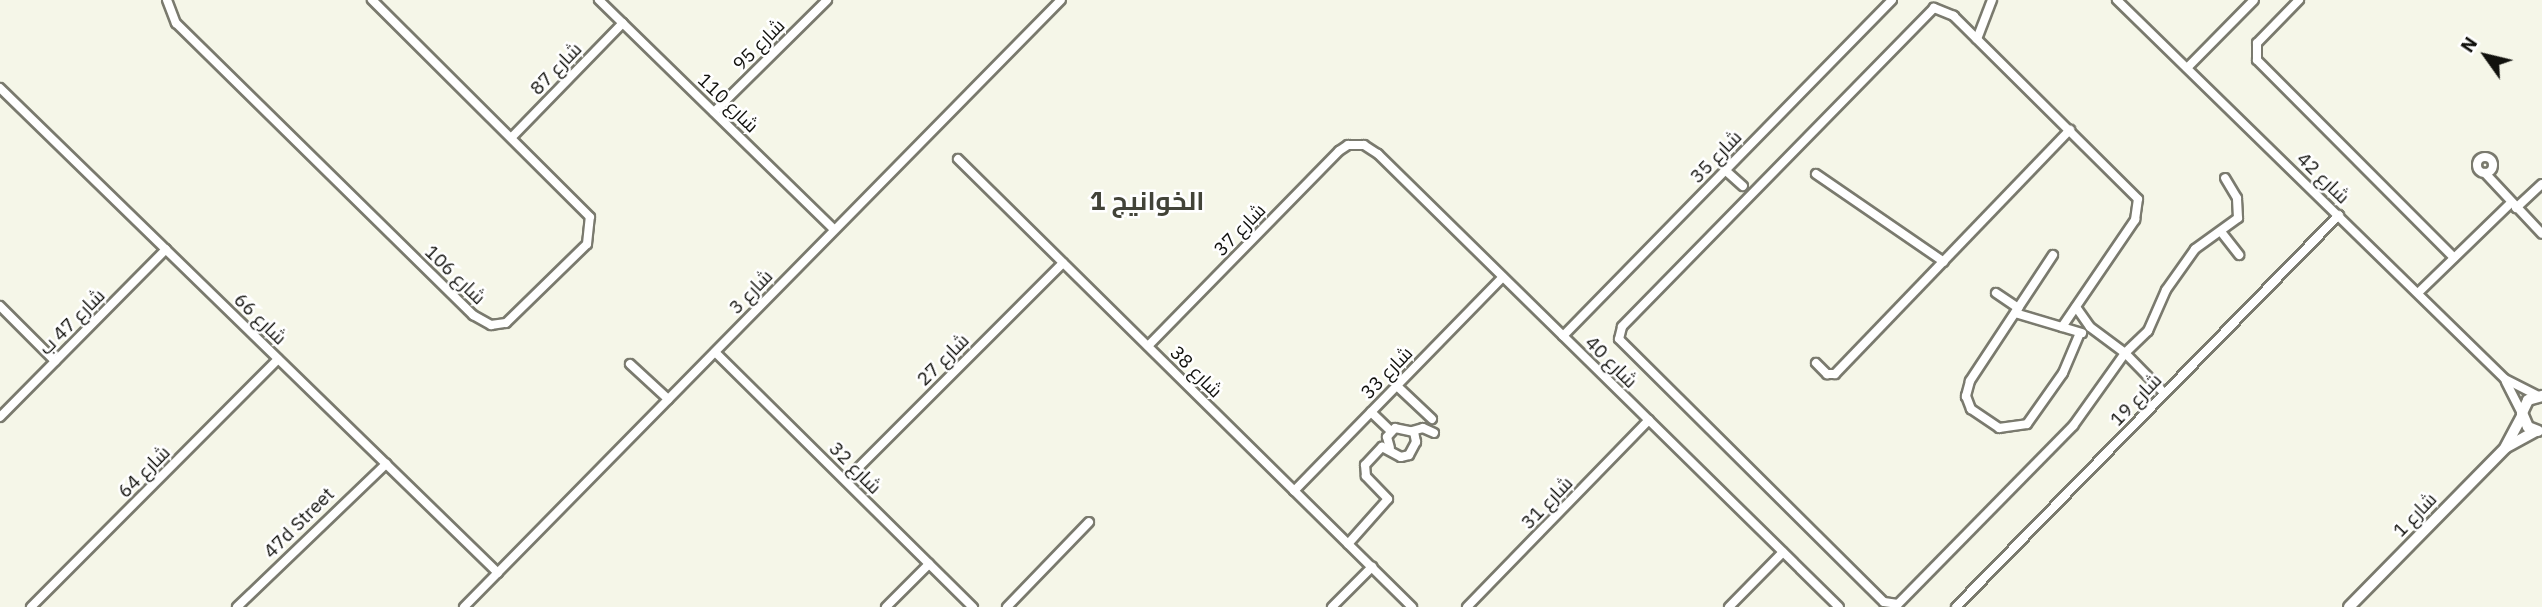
<!DOCTYPE html>
<meta charset="utf-8">
<style>
body{margin:0}
#map{position:relative;width:2542px;height:607px;overflow:hidden;background:#f5f6e8;font-family:"IBM Plex Sans",Cairo,sans-serif}
div>[style]{position:absolute}
.roads{filter:drop-shadow(2px 0 #7a7a6e) drop-shadow(-2px 0 #7a7a6e) drop-shadow(0 2px #7a7a6e) drop-shadow(0 -2px #7a7a6e)}
.minor>*{height:8px;margin:-4px;padding:0 4px;transform-origin:4px;border-radius:4px;background:#fff}
.minor>.ring{margin:-4px;padding:0;box-sizing:content-box;background:none;border:8px solid #fff;border-radius:50%}
.tertiary>*{height:10px;margin:-5px;padding:0 5px;transform-origin:5px;border-radius:5px;background:#fff}
span{translate:-50% -50%;white-space:nowrap;text-align:center;line-height:1.15;-webkit-text-stroke:5px #fff;paint-order:stroke}
.street-label{font-size:19px;color:#11110d}
.district-label{font-size:26px;color:#424338;font-weight:700}
.north{position:absolute;left:2451px;top:21px;width:70px;height:70px;-webkit-text-stroke:5px #fff;paint-order:stroke;rotate:304deg;font-size:19px;font-weight:700;line-height:28px;text-align:center;color:#11110d}
.north::after{content:'';display:block;margin:auto;width:24px;height:32px;background:#11110d;clip-path:polygon(50% 0,100% 100%,50% 72%,0 100%)}
</style>
<div id="map">
<div class="roads">
<div class="minor">
<div style="left:167px;top:0;width:25px;rotate:69deg"></div>
<div style="left:176px;top:23px;width:417px;rotate:44.5deg"></div>
<div style="left:473px;top:315px;width:21px;rotate:29deg"></div>
<div style="left:491px;top:325px;width:15px;rotate:-8deg"></div>
<div style="left:506px;top:323px;width:113px;rotate:-44.3deg"></div>
<div style="left:587px;top:244px;width:27px;rotate:-84deg"></div>
<div style="left:590px;top:217px;width:308px;rotate:-135.1deg"></div>
<div style="left:599px;top:0;width:328px;rotate:44.3deg"></div>
<div style="left:2117px;top:0;width:542px;rotate:44.33deg"></div>
<div style="left:2505px;top:379px;width:37px;rotate:27deg"></div>
<div style="left:2299px;top:0;width:60px;rotate:134.3deg"></div>
<div style="left:2257px;top:43px;width:17px;rotate:90deg"></div>
<div style="left:2257px;top:60px;width:279px;rotate:45.1deg"></div>
<div style="left:1977px;top:39px;width:42px;rotate:-69deg"></div>
<div style="left:2187px;top:68px;width:95px;rotate:-45.4deg"></div>
<div style="left:0;top:88px;width:695px;rotate:44.24deg"></div>
<div style="left:714px;top:112px;width:159px;rotate:-44.7deg"></div>
<div style="left:512px;top:137px;width:159px;rotate:-45.8deg"></div>
<div class="ring" style="left:2477px;top:157px;width:8px;height:8px"></div>
<div style="left:958px;top:159px;width:638px;rotate:44.62deg"></div>
<div style="left:1725px;top:170px;width:24px;rotate:42deg"></div>
<div style="left:2485px;top:173px;width:83px;rotate:46.9deg"></div>
<div style="left:1816px;top:174px;width:155px;rotate:34.5deg"></div>
<div style="left:2516px;top:208px;width:35px;rotate:-43deg"></div>
<div style="left:2222px;top:233px;width:28px;rotate:52deg"></div>
<div style="left:2053px;top:255px;width:151px;rotate:123.4deg"></div>
<div style="left:1970px;top:381px;width:16px;rotate:105deg"></div>
<div style="left:1966px;top:396px;width:14px;rotate:69deg"></div>
<div style="left:1971px;top:409px;width:34px;rotate:34deg"></div>
<div style="left:1999px;top:428px;width:28px;rotate:-8deg"></div>
<div style="left:2027px;top:424px;width:62px;rotate:-54.8deg"></div>
<div style="left:2063px;top:373px;width:43px;rotate:-67deg"></div>
<div style="left:1996px;top:293px;width:27px;rotate:34deg"></div>
<div style="left:2418px;top:293px;width:129px;rotate:-44.1deg"></div>
<div style="left:0;top:306px;width:78px;rotate:45deg"></div>
<div style="left:2076px;top:307px;width:24px;rotate:55deg"></div>
<div style="left:2090px;top:327px;width:44px;rotate:36.6deg"></div>
<div style="left:2125px;top:353px;width:56px;rotate:45.7deg"></div>
<div style="left:2015px;top:313px;width:70px;rotate:16.6deg"></div>
<div style="left:2062px;top:327px;width:130px;rotate:-55.7deg"></div>
<div style="left:2135px;top:220px;width:21px;rotate:-82deg"></div>
<div style="left:2138px;top:199px;width:260px;rotate:-135.2deg"></div>
<div style="left:1954px;top:16px;width:22px;rotate:-158deg"></div>
<div style="left:1934px;top:8px;width:446px;rotate:134.4deg"></div>
<div style="left:1622px;top:327px;width:12px;rotate:104deg"></div>
<div style="left:1619px;top:339px;width:373px;rotate:44.8deg"></div>
<div style="left:1884px;top:602px;width:14px;rotate:8deg"></div>
<div style="left:1898px;top:604px;width:250px;rotate:-45.5deg"></div>
<div style="left:2073px;top:426px;width:90px;rotate:-54.5deg"></div>
<div style="left:2125px;top:353px;width:32px;rotate:-44deg"></div>
<div style="left:2148px;top:331px;width:45px;rotate:-66.3deg"></div>
<div style="left:2166px;top:290px;width:50px;rotate:-54.7deg"></div>
<div style="left:2195px;top:249px;width:53px;rotate:-35.8deg"></div>
<div style="left:2238px;top:218px;width:20px;rotate:-93deg"></div>
<div style="left:2237px;top:198px;width:23px;rotate:-121deg"></div>
<div style="left:1563px;top:336px;width:470px;rotate:-45.6deg"></div>
<div style="left:1148px;top:346px;width:273px;rotate:-45.6deg"></div>
<div style="left:1339px;top:151px;width:11px;rotate:-34deg"></div>
<div style="left:1348px;top:145px;width:16px"></div>
<div style="left:1364px;top:145px;width:17px;rotate:33deg"></div>
<div style="left:1378px;top:154px;width:646px;rotate:44.5deg"></div>
<div style="left:715px;top:352px;width:363px;rotate:44.7deg"></div>
<div style="left:1816px;top:363px;width:16px;rotate:45deg"></div>
<div style="left:1827px;top:374px;width:8px"></div>
<div style="left:1835px;top:374px;width:339px;rotate:-46.1deg"></div>
<div style="left:630px;top:364px;width:52px;rotate:42.6deg"></div>
<div style="left:2506px;top:382px;width:35px;rotate:63deg"></div>
<div style="left:1397px;top:386px;width:48px;rotate:43.3deg"></div>
<div style="left:1371px;top:412px;width:28px;rotate:44deg"></div>
<div style="left:0;top:417px;width:236px;rotate:-45.3deg"></div>
<div style="left:1412px;top:431px;width:11px;rotate:-15deg"></div>
<div style="left:1423px;top:428px;width:12px;rotate:24deg"></div>
<div style="left:846px;top:480px;width:307px;rotate:-45deg"></div>
<div style="left:1294px;top:491px;width:299px;rotate:-45.7deg"></div>
<div style="left:1348px;top:544px;width:60px;rotate:-48.4deg"></div>
<div style="left:1388px;top:499px;width:32px;rotate:-134deg"></div>
<div style="left:1366px;top:476px;width:11px;rotate:-95deg"></div>
<div style="left:1365px;top:465px;width:25px;rotate:-47deg"></div>
<div style="left:1382px;top:447px;width:21px;rotate:28deg"></div>
<div style="left:1401px;top:457px;width:8px;rotate:-14deg"></div>
<div style="left:1409px;top:455px;width:15px;rotate:-62deg"></div>
<div style="left:1416px;top:442px;width:10px;rotate:-101deg"></div>
<div style="left:1414px;top:432px;width:19px;rotate:-168deg"></div>
<div style="left:1395px;top:428px;width:12px;rotate:132deg"></div>
<div style="left:1387px;top:437px;width:11px;rotate:75deg"></div>
<div style="left:31px;top:607px;width:350px;rotate:-45.1deg"></div>
<div style="left:237px;top:607px;width:207px;rotate:-43.8deg"></div>
<div style="left:464px;top:607px;width:851px;rotate:-45.48deg"></div>
<div style="left:886px;top:607px;width:61px;rotate:-45deg"></div>
<div style="left:1007px;top:607px;width:118px;rotate:-46deg"></div>
<div style="left:1332px;top:607px;width:57px;rotate:-45deg"></div>
<div style="left:1467px;top:607px;width:261px;rotate:-45.8deg"></div>
<div style="left:1729px;top:607px;width:77px;rotate:-45.5deg"></div>
<div style="left:1956px;top:607px;width:548px;rotate:-45.67deg"></div>
</div>
<div class="tertiary">
<div style="left:2538px;top:431px;width:11px;rotate:-158deg"></div>
<div style="left:2528px;top:427px;width:15px;rotate:-113deg"></div>
<div style="left:2522px;top:413px;width:14px;rotate:-65deg"></div>
<div style="left:2528px;top:400px;width:15px;rotate:-16deg"></div>
<div style="left:2506px;top:446px;width:34px;rotate:-62deg"></div>
<div style="left:2349px;top:607px;width:223px;rotate:-45.5deg"></div>
<div style="left:2505px;top:448px;width:35px;rotate:-29deg"></div>
</div>
</div>
<div class="street-label">
<span style="left:759px;top:45px;rotate:-45deg">شارع 95</span>
<span style="left:556px;top:69px;rotate:-46deg">شارع 87</span>
<span style="left:728px;top:103px;rotate:44deg">شارع 110</span>
<span style="left:1716px;top:157px;rotate:-46deg">شارع 35</span>
<span style="left:2323px;top:178px;rotate:44deg">شارع 42</span>
<span style="left:1240px;top:230px;rotate:-46deg">شارع 37</span>
<span style="left:455px;top:275px;rotate:44deg">شارع 106</span>
<span style="left:751px;top:292px;rotate:-46deg">شارع 3</span>
<span style="left:260px;top:319px;rotate:44deg">شارع 66</span>
<span style="left:72px;top:322px;rotate:-45deg">شارع 47 ب</span>
<span style="left:943px;top:360px;rotate:-45deg">شارع 27</span>
<span style="left:1611px;top:362px;rotate:45deg">شارع 40</span>
<span style="left:1196px;top:372px;rotate:45deg">شارع 38</span>
<span style="left:1387px;top:373px;rotate:-46deg">شارع 33</span>
<span style="left:2136px;top:400px;rotate:-46deg">شارع 19</span>
<span style="left:855px;top:468px;rotate:45deg">شارع 32</span>
<span style="left:144px;top:472px;rotate:-45deg">شارع 64</span>
<span style="left:1547px;top:503px;rotate:-46deg">شارع 31</span>
<span style="left:2415px;top:515px;rotate:-46deg">شارع 1</span>
<span style="left:299px;top:523px;rotate:-45deg">47d Street</span>
</div>
<div class="district-label">
<span style="left:1147px;top:201px">الخوانيج 1</span>
</div>
<div class="north">N</div>
</div>
